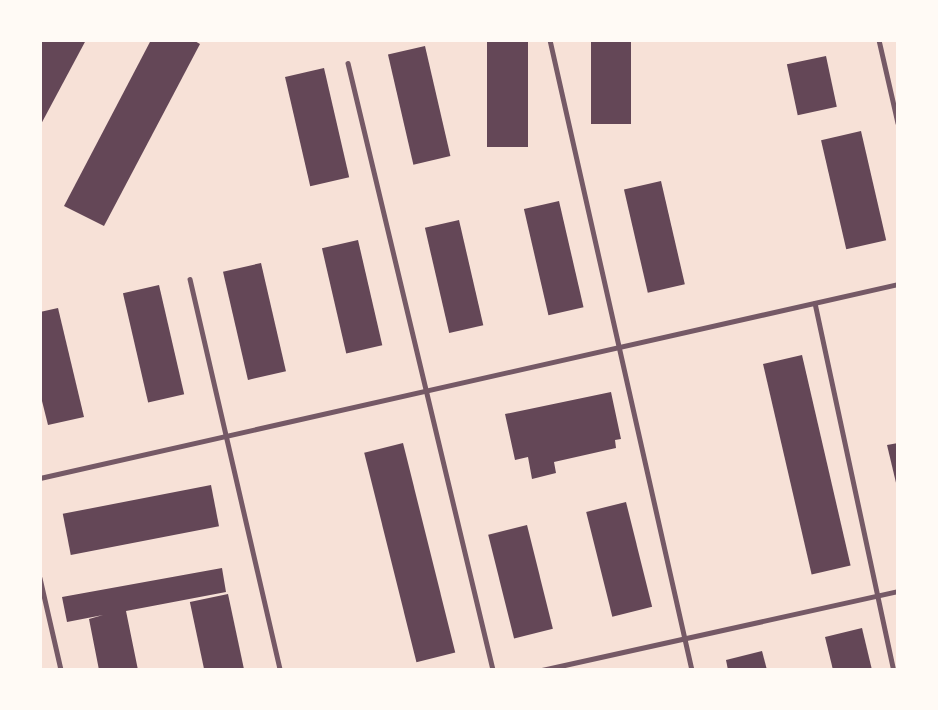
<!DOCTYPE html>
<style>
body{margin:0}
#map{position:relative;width:938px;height:710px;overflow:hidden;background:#f7e1d7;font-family:"Libre Baskerville",serif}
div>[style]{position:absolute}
.building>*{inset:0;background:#644757;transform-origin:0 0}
.service>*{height:4.5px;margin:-2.25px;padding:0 2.25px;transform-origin:2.25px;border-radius:2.25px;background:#755966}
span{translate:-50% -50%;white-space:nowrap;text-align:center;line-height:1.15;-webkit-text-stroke:4.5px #fffaf5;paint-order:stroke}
.frame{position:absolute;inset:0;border:42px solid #fffaf5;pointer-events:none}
</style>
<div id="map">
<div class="building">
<div style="clip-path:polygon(40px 40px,86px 40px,40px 126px)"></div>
<div style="clip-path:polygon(151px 40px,193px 40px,200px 44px,104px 226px,64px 206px)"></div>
<div style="left:487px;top:40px;width:41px;height:107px"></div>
<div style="left:591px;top:40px;width:40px;height:84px"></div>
<div style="left:425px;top:46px;width:113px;height:38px;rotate:77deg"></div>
<div style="left:826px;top:56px;width:52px;height:40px;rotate:78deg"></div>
<div style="left:324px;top:68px;width:112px;height:40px;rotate:77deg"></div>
<div style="left:861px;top:131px;width:112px;height:41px;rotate:77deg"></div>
<div style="left:661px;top:181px;width:106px;height:38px;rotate:77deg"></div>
<div style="left:559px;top:201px;width:109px;height:36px;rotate:77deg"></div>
<div style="left:459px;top:220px;width:108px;height:35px;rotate:77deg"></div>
<div style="left:358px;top:240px;width:108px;height:37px;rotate:77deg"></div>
<div style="left:261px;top:263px;width:111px;height:39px;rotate:77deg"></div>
<div style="left:159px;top:285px;width:112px;height:37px;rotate:77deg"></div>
<div style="clip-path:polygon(58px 308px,84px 417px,48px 425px,40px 393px,40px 312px)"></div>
<div style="left:802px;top:355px;width:216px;height:40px;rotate:77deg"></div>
<div style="clip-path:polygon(611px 392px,621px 439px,615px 440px,616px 448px,554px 462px,556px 473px,532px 479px,528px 457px,515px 460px,505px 414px)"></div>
<div style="left:403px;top:443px;width:216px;height:40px;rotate:76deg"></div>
<div style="clip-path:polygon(898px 443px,898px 487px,897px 487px,887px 445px)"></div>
<div style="left:211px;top:485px;width:42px;height:151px;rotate:79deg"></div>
<div style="left:626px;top:502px;width:108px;height:41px;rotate:76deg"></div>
<div style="left:527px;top:525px;width:107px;height:40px;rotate:76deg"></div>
<div style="clip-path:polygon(222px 568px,226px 592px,126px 611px,138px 670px,99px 670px,89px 619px,103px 615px,67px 622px,62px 597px)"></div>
<div style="left:228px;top:594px;width:78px;height:39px;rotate:78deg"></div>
<div style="clip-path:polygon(862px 628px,872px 670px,833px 670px,825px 637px)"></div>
<div style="clip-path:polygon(762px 651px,767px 670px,728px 670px,726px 660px)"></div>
</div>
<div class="service">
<div style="left:550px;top:40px;width:646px;rotate:77.3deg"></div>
<div style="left:879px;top:40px;width:85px;rotate:77.1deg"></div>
<div style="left:348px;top:63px;width:624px;rotate:76.56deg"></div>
<div style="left:190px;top:279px;width:401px;rotate:77deg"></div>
<div style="left:815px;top:303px;width:375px;rotate:77.9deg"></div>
<div style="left:40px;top:478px;width:880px;rotate:-12.74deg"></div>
<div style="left:40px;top:578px;width:94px;rotate:77.1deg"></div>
<div style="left:542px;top:670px;width:365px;rotate:-12.5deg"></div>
</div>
<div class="frame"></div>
</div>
